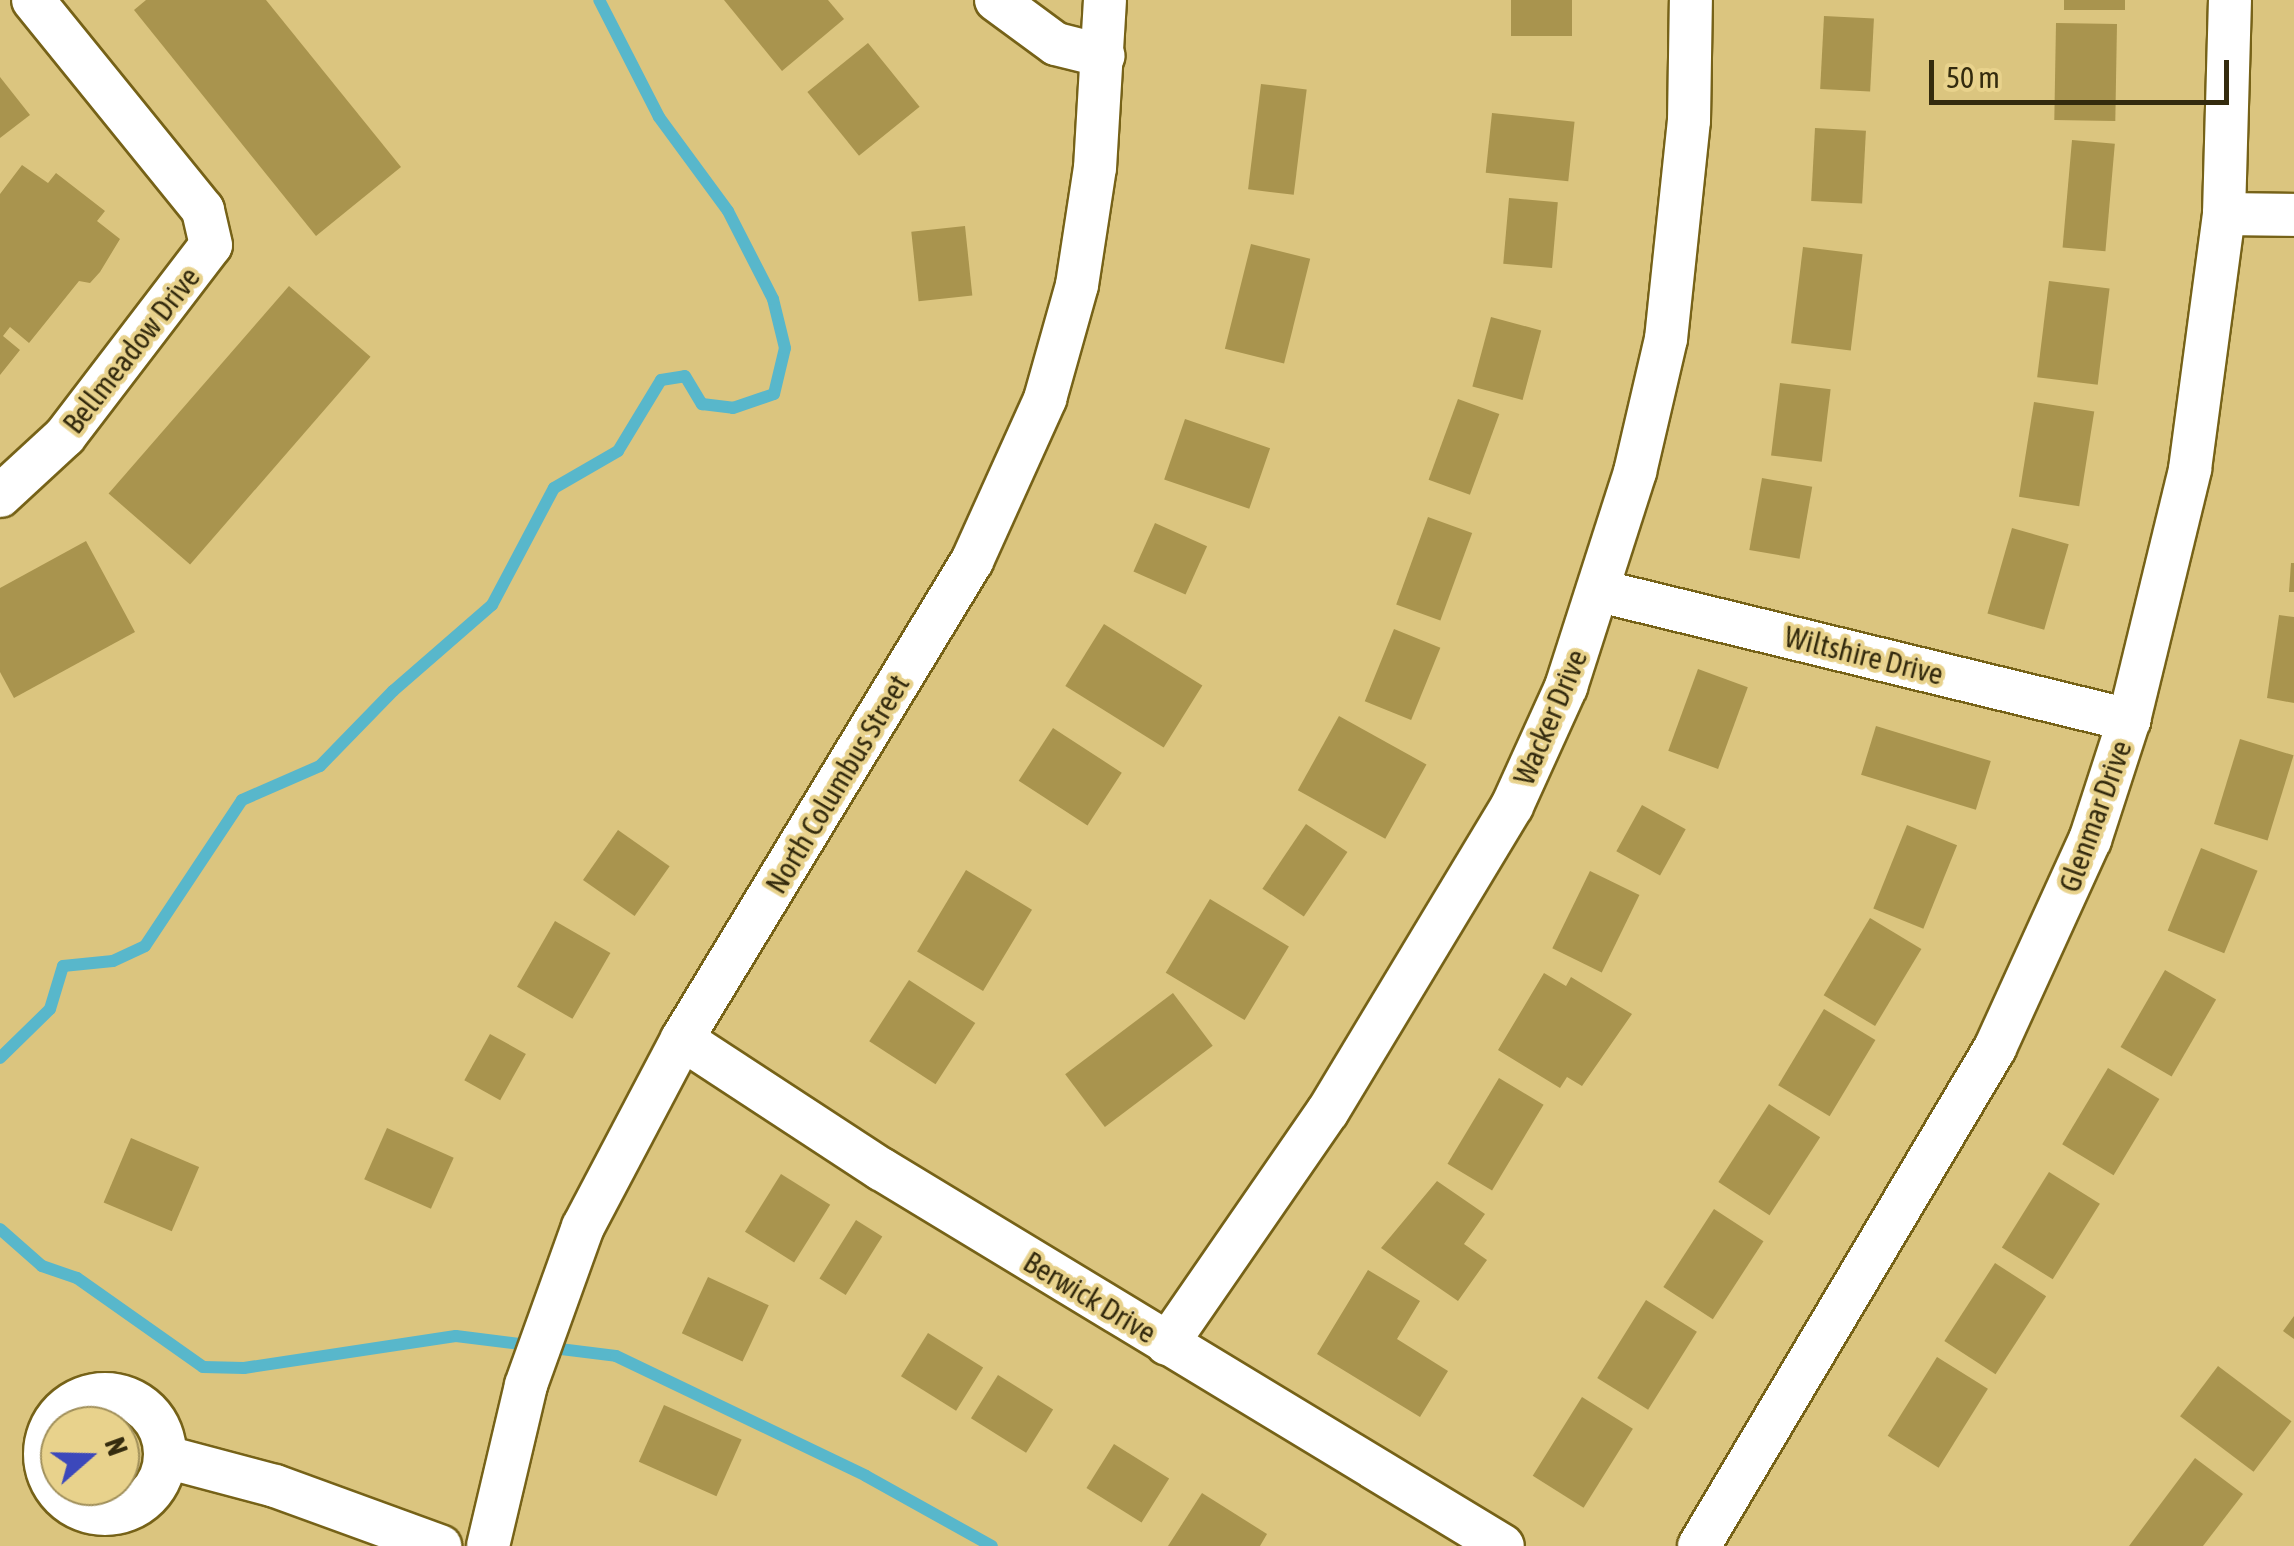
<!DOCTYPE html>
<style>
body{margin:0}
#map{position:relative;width:2294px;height:1546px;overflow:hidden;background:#dbc57f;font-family:"Asap Condensed",sans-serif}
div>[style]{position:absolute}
.stream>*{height:12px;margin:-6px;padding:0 6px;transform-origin:6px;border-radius:6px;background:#58b7cb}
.building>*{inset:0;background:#a9944e;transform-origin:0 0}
.roads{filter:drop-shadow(2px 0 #766218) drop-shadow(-2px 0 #766218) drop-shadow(0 2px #766218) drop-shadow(0 -2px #766218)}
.minor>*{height:42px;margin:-21px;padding:0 21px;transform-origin:21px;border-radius:21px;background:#fff}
.minor>.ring{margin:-21px;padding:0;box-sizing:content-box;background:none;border:42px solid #fff;border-radius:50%}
span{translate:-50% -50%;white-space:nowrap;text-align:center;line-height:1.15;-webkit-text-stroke:8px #e8d28c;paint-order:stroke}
.street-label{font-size:30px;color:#342b0e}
.north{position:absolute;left:40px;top:1406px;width:100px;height:100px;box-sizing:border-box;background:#e8d28c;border:2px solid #a08f5a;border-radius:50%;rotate:70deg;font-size:28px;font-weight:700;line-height:40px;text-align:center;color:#342b0e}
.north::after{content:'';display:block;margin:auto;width:35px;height:45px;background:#3c48bb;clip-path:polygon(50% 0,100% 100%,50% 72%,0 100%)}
.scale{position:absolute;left:1929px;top:60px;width:300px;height:45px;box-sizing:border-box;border:5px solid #342b0e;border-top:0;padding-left:12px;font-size:30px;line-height:35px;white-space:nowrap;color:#342b0e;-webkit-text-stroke:8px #e8d28c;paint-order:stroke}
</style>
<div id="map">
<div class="stream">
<div style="left:0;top:1058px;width:70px;rotate:-44.4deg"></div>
<div style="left:50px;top:1009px;width:45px;rotate:-73.2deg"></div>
<div style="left:63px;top:966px;width:50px;rotate:-5.7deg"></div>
<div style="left:113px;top:961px;width:35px;rotate:-25deg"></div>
<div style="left:145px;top:946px;width:175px;rotate:-56.4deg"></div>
<div style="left:242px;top:800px;width:85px;rotate:-23.6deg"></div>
<div style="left:320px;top:766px;width:105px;rotate:-45.8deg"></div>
<div style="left:393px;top:691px;width:131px;rotate:-41deg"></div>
<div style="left:492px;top:605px;width:132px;rotate:-62.1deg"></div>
<div style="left:554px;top:488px;width:74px;rotate:-30deg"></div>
<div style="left:618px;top:451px;width:83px;rotate:-58.8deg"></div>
<div style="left:661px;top:380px;width:24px;rotate:-9deg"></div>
<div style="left:685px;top:376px;width:33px;rotate:59deg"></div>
<div style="left:702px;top:404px;width:31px;rotate:7deg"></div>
<div style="left:733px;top:408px;width:43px;rotate:-18.9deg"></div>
<div style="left:774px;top:394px;width:47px;rotate:-76.6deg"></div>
<div style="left:785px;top:348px;width:50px;rotate:-103.8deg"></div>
<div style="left:773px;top:299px;width:99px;rotate:-117.1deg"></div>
<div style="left:728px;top:211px;width:117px;rotate:-126.3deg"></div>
<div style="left:659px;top:117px;width:131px;rotate:-117.1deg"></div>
<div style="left:0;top:1229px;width:56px;rotate:41.4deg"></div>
<div style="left:42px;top:1266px;width:37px;rotate:19deg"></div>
<div style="left:77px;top:1278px;width:154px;rotate:35.2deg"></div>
<div style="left:203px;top:1367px;width:41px;rotate:1.4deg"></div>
<div style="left:244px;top:1368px;width:214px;rotate:-8.6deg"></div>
<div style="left:456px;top:1336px;width:161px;rotate:7.1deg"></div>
<div style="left:616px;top:1356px;width:277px;rotate:25.6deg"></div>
<div style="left:866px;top:1476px;width:144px;rotate:29.1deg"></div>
</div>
<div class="building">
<div style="clip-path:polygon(146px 0,266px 0,401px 167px,316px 236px,134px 10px)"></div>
<div style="clip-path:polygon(724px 0,828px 0,844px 19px,782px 71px)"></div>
<div style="left:1511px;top:0;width:61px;height:36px"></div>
<div style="left:2064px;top:0;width:61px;height:10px"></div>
<div style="left:1824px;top:16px;width:50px;height:73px;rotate:3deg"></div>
<div style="left:2056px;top:23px;width:61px;height:97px;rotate:1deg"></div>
<div style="left:868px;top:43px;width:82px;height:78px;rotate:51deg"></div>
<div style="clip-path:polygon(0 77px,30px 115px,0 138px)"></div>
<div style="left:1261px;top:84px;width:46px;height:106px;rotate:7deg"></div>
<div style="left:1492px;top:113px;width:83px;height:60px;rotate:6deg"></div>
<div style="left:1815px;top:128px;width:51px;height:73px;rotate:3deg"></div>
<div style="left:2072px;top:140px;width:43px;height:108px;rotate:5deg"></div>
<div style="clip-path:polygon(22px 165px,48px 183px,56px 173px,105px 211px,97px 221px,120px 239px,100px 272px,90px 283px,79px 281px,29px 343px,10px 327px,3px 336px,20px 350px,0 375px,0 194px)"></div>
<div style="left:1509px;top:198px;width:49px;height:66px;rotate:5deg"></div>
<div style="left:965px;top:226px;width:70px;height:54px;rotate:84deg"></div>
<div style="left:1251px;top:244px;width:61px;height:108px;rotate:14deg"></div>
<div style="left:1803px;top:247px;width:60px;height:97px;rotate:7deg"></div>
<div style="left:2049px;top:281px;width:61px;height:97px;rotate:7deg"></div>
<div style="left:289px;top:286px;width:108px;height:275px;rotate:41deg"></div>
<div style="left:1491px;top:317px;width:52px;height:72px;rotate:15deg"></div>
<div style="left:1780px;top:383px;width:51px;height:73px;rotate:7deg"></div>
<div style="left:1458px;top:399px;width:44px;height:86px;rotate:20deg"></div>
<div style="left:2034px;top:402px;width:61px;height:96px;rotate:9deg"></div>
<div style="left:1185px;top:419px;width:90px;height:64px;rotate:19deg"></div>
<div style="left:1762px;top:478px;width:51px;height:73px;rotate:10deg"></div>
<div style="left:1428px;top:517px;width:47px;height:93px;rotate:20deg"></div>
<div style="left:1155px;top:523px;width:57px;height:53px;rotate:24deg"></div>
<div style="left:2012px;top:528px;width:59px;height:89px;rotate:16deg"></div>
<div style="clip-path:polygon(86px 541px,135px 632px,14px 698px,0 672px,0 588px)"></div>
<div style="clip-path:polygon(2291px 563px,2294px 563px,2294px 592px,2289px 592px)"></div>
<div style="clip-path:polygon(2279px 615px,2294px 617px,2294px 703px,2267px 698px)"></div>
<div style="left:1104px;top:624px;width:116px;height:73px;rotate:32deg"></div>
<div style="left:1394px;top:629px;width:50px;height:78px;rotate:22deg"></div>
<div style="left:1698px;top:669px;width:53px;height:87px;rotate:20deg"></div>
<div style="left:1339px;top:716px;width:100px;height:85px;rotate:29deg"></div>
<div style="left:1876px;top:726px;width:120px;height:51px;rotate:17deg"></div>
<div style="left:1053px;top:728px;width:82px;height:63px;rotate:33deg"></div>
<div style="left:2240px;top:739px;width:56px;height:89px;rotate:17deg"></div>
<div style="left:1642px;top:805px;width:50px;height:53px;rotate:29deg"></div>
<div style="left:1306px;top:824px;width:50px;height:78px;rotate:34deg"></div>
<div style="left:1907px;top:825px;width:54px;height:90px;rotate:22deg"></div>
<div style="left:618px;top:830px;width:63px;height:61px;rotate:35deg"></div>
<div style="left:2201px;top:848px;width:61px;height:89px;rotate:22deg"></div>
<div style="left:966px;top:870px;width:77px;height:95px;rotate:31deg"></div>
<div style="left:1590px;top:871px;width:55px;height:86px;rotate:26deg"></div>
<div style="left:1210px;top:899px;width:92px;height:86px;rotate:31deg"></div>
<div style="left:1870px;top:918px;width:60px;height:90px;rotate:31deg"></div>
<div style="left:555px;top:921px;width:64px;height:76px;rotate:30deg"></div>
<div style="left:2165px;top:970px;width:59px;height:89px;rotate:30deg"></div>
<div style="clip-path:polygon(1544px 973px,1566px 986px,1571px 977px,1632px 1014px,1582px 1086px,1567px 1077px,1560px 1088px,1498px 1050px)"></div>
<div style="left:909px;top:980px;width:79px;height:73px;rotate:33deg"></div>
<div style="left:1173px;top:993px;width:66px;height:135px;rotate:53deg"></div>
<div style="left:1824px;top:1009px;width:60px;height:89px;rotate:31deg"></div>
<div style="left:490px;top:1034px;width:41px;height:53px;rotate:29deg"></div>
<div style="left:2108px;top:1068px;width:60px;height:89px;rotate:31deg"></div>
<div style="left:1499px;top:1078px;width:52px;height:100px;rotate:31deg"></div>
<div style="left:1769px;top:1104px;width:61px;height:93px;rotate:33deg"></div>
<div style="left:387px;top:1128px;width:73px;height:56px;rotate:24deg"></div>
<div style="left:131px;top:1138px;width:74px;height:70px;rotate:23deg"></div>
<div style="left:2049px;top:1172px;width:60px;height:89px;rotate:32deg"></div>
<div style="left:781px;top:1174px;width:58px;height:68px;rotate:32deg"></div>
<div style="clip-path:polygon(1437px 1181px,1485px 1214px,1464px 1244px,1487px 1260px,1458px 1301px,1381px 1248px)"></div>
<div style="left:1714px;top:1209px;width:59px;height:93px;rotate:33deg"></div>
<div style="left:856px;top:1220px;width:31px;height:69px;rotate:32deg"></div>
<div style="left:1995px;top:1263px;width:61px;height:93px;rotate:33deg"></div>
<div style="clip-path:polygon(1368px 1270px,1420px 1301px,1397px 1339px,1448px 1371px,1420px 1417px,1317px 1354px)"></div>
<div style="left:708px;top:1277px;width:67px;height:62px;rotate:25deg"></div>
<div style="left:1646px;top:1300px;width:60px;height:92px;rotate:32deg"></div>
<div style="clip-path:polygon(2294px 1316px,2294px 1339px,2283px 1331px)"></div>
<div style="left:928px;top:1333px;width:65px;height:51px;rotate:32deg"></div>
<div style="left:1937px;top:1357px;width:60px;height:93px;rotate:32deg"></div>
<div style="left:2218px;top:1366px;width:92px;height:63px;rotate:37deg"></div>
<div style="left:998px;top:1375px;width:65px;height:51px;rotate:32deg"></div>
<div style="left:1582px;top:1397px;width:60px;height:93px;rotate:32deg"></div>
<div style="left:664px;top:1405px;width:85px;height:62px;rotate:24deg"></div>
<div style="left:1114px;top:1444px;width:65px;height:52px;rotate:32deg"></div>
<div style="clip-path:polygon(2195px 1458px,2243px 1494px,2203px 1546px,2129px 1546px)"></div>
<div style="clip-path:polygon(1202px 1493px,1267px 1534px,1260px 1546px,1168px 1546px)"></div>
</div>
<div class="roads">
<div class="minor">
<div style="left:996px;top:0;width:74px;rotate:36.3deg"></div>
<div style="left:1056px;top:44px;width:49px;rotate:14deg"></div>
<div style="left:2224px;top:214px;width:70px;rotate:0.8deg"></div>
<div style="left:0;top:496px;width:88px;rotate:-42.7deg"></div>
<div style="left:65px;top:436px;width:240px;rotate:-52.6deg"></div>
<div style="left:211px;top:245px;width:36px;rotate:-103deg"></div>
<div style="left:203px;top:210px;width:270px;rotate:-129deg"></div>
<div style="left:1600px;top:591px;width:545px;rotate:13.7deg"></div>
<div style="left:682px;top:1039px;width:238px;rotate:33.2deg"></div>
<div style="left:881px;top:1169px;width:727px;rotate:31.22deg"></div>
<div style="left:1167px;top:1344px;width:283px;rotate:-55.4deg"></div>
<div style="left:1328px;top:1111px;width:356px;rotate:-58.9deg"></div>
<div style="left:1512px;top:806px;width:131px;rotate:-65.6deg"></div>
<div style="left:1566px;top:687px;width:226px;rotate:-72.2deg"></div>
<div style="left:1635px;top:472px;width:137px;rotate:-76.9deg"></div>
<div style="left:1666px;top:339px;width:219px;rotate:-84deg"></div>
<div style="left:1689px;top:121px;width:121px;rotate:-89.1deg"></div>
<div class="ring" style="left:45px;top:1394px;width:78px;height:78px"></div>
<div style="left:166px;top:1457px;width:113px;rotate:14.9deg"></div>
<div style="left:275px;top:1486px;width:176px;rotate:20deg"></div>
<div style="left:488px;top:1546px;width:165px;rotate:-76.7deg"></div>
<div style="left:526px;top:1385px;width:168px;rotate:-70.2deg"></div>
<div style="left:583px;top:1227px;width:212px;rotate:-62.2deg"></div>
<div style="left:682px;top:1039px;width:559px;rotate:-58.76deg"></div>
<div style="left:972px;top:561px;width:178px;rotate:-65.7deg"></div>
<div style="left:1045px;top:399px;width:118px;rotate:-74.3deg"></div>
<div style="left:1077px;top:285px;width:118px;rotate:-81.3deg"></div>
<div style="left:1095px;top:168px;width:168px;rotate:-86.6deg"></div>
<div style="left:1699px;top:1546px;width:579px;rotate:-59.27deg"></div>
<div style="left:1995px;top:1048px;width:229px;rotate:-65.5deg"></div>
<div style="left:2090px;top:840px;width:126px;rotate:-72deg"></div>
<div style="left:2129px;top:720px;width:258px;rotate:-76.3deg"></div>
<div style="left:2190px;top:469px;width:257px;rotate:-82.4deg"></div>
<div style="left:2224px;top:214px;width:214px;rotate:-88.4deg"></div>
</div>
</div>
<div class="street-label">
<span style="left:131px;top:350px;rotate:-52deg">Bellmeadow Drive</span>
<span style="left:1864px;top:655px;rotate:14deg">Wiltshire Drive</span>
<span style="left:1550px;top:717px;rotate:-67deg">Wacker Drive</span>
<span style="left:837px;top:784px;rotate:-59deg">North Columbus Street</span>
<span style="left:2095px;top:816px;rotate:-70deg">Glenmar Drive</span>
<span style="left:1090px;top:1297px;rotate:31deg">Berwick Drive</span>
</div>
<div class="north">N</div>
<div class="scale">50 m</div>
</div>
